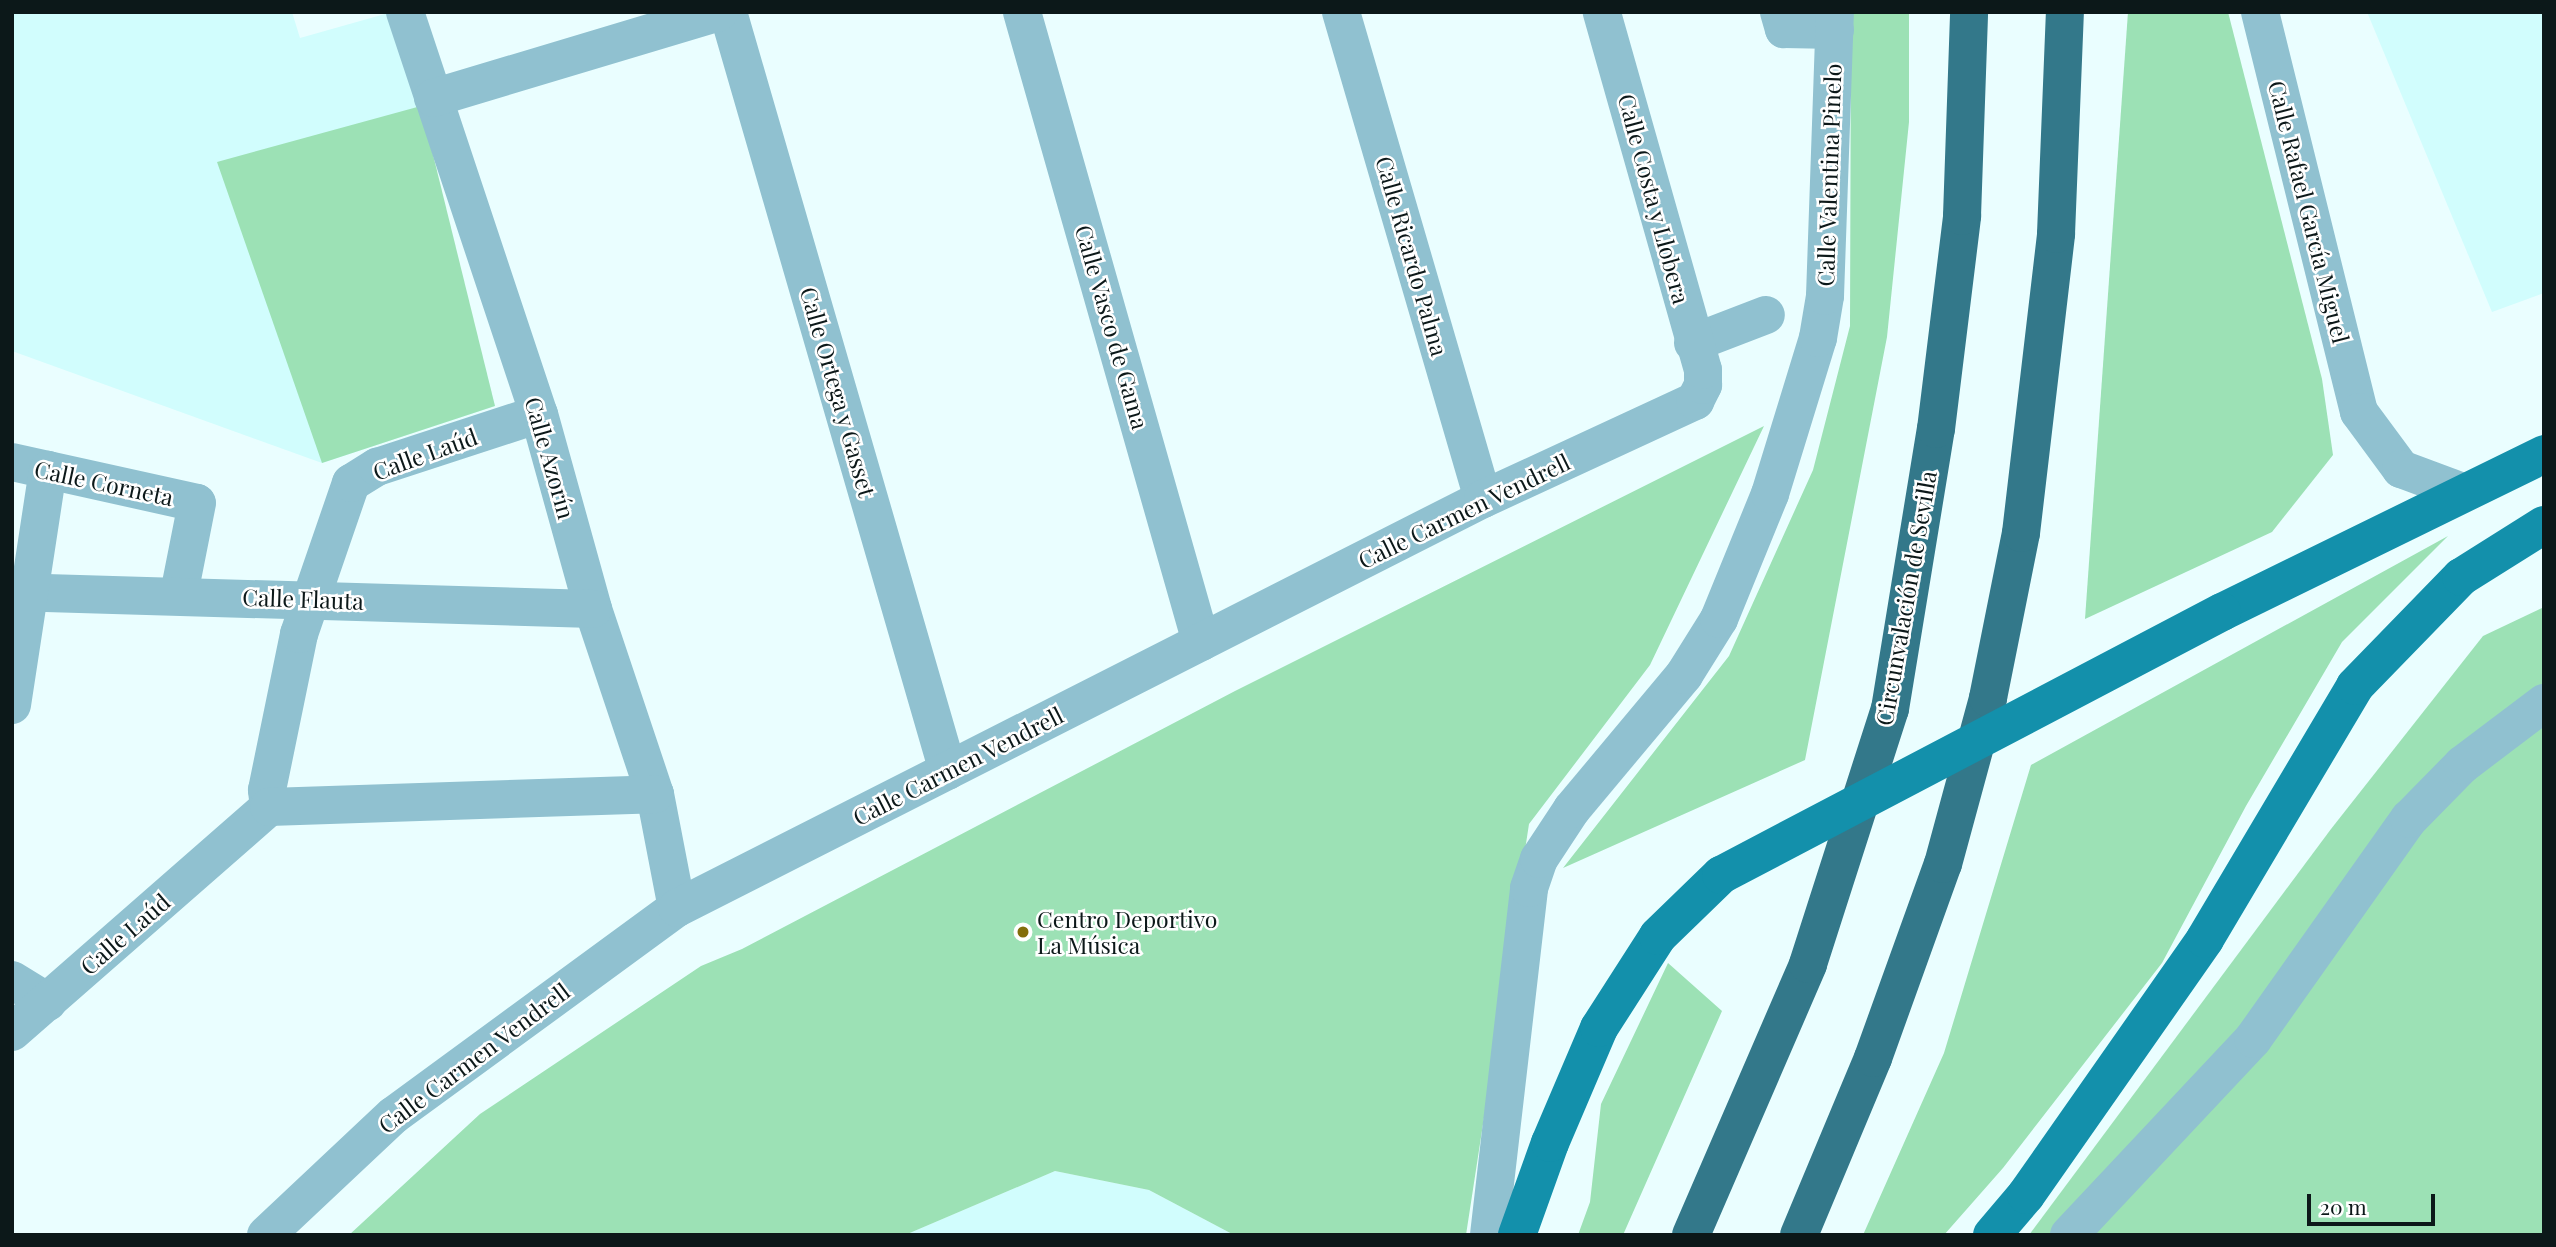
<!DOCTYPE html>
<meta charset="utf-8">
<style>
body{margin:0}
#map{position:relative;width:2556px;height:1247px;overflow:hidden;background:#eafeff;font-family:"Playfair Display",serif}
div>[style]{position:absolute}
.built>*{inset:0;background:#d1fdfd}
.green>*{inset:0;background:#9ce1b5}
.minor>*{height:38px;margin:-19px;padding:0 19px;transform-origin:19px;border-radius:19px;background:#90c1d0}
.major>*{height:38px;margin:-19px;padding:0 19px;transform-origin:19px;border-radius:19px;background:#1390ab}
.highway>*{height:38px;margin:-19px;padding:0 19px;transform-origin:19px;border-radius:19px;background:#33788a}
.major-bridge>*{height:38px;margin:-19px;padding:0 19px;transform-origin:19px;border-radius:19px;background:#1390ab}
.dots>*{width:19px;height:19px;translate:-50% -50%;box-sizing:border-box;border:4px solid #fff;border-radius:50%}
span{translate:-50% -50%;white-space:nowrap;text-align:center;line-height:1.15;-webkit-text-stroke:5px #fff;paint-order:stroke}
.street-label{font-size:23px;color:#0c1819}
.poi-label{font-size:23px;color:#0c1819}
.left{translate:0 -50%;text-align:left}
.frame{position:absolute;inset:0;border:14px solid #0c1819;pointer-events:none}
.scale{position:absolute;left:2307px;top:1194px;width:128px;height:32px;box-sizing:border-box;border:4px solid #0c1819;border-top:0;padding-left:9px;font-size:21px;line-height:24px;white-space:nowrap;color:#0c1819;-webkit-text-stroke:5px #fff;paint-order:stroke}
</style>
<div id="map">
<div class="built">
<div style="clip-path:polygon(12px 12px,292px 12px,300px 38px,392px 12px,495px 406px,322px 463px,12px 351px)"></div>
<div style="clip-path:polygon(2367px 12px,2544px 12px,2544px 293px,2492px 312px)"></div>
<div style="clip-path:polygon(1055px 1171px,1149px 1190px,1234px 1235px,905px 1235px)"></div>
</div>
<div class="green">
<div style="clip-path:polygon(1851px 12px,1909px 12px,1909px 122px,1887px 337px,1805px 760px,1563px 868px,1729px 656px,1813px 470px,1850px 326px)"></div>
<div style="clip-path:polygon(2128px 12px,2228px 12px,2322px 379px,2333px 455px,2272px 532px,2085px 619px)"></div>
<div style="clip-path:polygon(421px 106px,495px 406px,322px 463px,217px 162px)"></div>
<div style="clip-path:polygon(1764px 426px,1650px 665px,1529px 824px,1466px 1235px,1234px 1235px,1149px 1190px,1055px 1171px,905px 1235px,349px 1235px,480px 1114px,701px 966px,742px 949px,1235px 691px)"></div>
<div style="clip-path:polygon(2448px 536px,2342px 642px,2246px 806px,2162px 963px,2003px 1168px,1944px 1235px,1863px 1235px,1944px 1053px,2031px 765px)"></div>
<div style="clip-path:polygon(2544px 607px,2544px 1235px,2029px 1235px,2331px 829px,2483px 636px)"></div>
<div style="clip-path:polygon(1668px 963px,1722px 1011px,1623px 1235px,1578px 1235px,1590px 1202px,1601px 1104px)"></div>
</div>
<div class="minor">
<div style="left:405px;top:12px;width:424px;rotate:71.6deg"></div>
<div style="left:539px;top:414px;width:202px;rotate:74.5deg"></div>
<div style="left:593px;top:609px;width:195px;rotate:71.5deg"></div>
<div style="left:655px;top:794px;width:116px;rotate:79.1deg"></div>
<div style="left:728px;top:12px;width:790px;rotate:73.84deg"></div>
<div style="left:1022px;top:12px;width:655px;rotate:74.14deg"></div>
<div style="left:1341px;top:12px;width:507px;rotate:73.74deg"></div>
<div style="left:1779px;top:12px;width:18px;rotate:74deg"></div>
<div style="left:1784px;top:29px;width:51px;rotate:1.1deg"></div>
<div style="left:2260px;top:12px;width:412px;rotate:76.1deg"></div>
<div style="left:2359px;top:412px;width:71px;rotate:53.6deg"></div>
<div style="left:2401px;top:469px;width:66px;rotate:20.4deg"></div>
<div style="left:433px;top:98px;width:299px;rotate:-16.7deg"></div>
<div style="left:1693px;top:343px;width:78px;rotate:-21deg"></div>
<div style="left:12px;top:462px;width:189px;rotate:12.5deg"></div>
<div style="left:197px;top:503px;width:93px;rotate:101.2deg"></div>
<div style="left:12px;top:592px;width:581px;rotate:1.68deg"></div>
<div style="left:12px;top:705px;width:238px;rotate:-81.3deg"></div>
<div style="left:269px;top:807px;width:17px;rotate:-97deg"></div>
<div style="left:267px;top:790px;width:159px;rotate:-78.4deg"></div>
<div style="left:299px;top:634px;width:160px;rotate:-71deg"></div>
<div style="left:351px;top:483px;width:31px;rotate:-32deg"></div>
<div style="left:377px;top:467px;width:170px;rotate:-18.1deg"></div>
<div style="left:12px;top:980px;width:42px;rotate:31.4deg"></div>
<div style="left:12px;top:1032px;width:342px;rotate:-41.2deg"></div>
<div style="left:269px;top:807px;width:386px;rotate:-1.9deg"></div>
<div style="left:266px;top:1235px;width:175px;rotate:-43.2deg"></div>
<div style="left:394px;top:1115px;width:351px;rotate:-36.2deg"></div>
<div style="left:677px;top:908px;width:904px;rotate:-26.91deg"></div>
<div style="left:1483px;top:499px;width:234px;rotate:-24.8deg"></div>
<div style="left:1695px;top:401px;width:18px;rotate:-63deg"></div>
<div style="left:1703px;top:385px;width:15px;rotate:-90deg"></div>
<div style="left:1703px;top:370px;width:372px;rotate:-105.8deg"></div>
<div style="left:1489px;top:1235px;width:349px;rotate:-83.4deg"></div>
<div style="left:1529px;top:888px;width:31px;rotate:-71deg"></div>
<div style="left:1539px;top:859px;width:60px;rotate:-56.6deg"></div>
<div style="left:1572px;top:809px;width:175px;rotate:-50.1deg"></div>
<div style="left:1684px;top:675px;width:66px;rotate:-58deg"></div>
<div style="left:1719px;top:619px;width:135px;rotate:-67.8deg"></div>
<div style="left:1770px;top:494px;width:163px;rotate:-72.9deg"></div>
<div style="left:1818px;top:338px;width:43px;rotate:-80.5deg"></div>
<div style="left:1825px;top:296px;width:284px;rotate:-88deg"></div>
<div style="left:2069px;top:1235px;width:269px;rotate:-46.8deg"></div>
<div style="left:2253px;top:1039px;width:270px;rotate:-54.7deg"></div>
<div style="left:2409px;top:819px;width:76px;rotate:-45.5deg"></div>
<div style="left:2462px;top:765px;width:103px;rotate:-37.1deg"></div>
</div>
<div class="major">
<div style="left:2222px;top:612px;width:359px;rotate:-26.1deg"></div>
<div style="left:1517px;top:1235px;width:98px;rotate:-70.3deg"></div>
<div style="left:1550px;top:1143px;width:125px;rotate:-66.9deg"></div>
<div style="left:1599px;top:1028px;width:109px;rotate:-57.3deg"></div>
<div style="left:1658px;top:936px;width:88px;rotate:-44.1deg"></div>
<div style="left:1992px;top:1235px;width:52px;rotate:-49.6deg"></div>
<div style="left:2026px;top:1195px;width:312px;rotate:-55deg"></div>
<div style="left:2205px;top:939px;width:294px;rotate:-59.3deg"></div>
<div style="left:2355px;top:686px;width:152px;rotate:-45.8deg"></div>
<div style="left:2461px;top:577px;width:98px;rotate:-32.1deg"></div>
</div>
<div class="highway">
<div style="left:1691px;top:1235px;width:295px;rotate:-66.6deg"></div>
<div style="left:1808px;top:964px;width:268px;rotate:-72.2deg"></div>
<div style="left:1890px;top:709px;width:284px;rotate:-80.7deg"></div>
<div style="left:1936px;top:429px;width:215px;rotate:-83deg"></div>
<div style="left:1962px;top:216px;width:204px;rotate:-88deg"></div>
<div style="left:1799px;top:1235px;width:192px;rotate:-67.3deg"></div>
<div style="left:1873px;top:1058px;width:206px;rotate:-70.2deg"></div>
<div style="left:1943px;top:864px;width:172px;rotate:-74.8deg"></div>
<div style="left:1988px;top:698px;width:168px;rotate:-78.7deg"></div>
<div style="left:2021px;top:533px;width:301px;rotate:-83.3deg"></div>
<div style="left:2056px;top:234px;width:222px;rotate:-87.7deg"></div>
</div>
<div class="major-bridge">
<div style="left:1721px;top:875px;width:566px;rotate:-27.7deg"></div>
</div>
<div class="dots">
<div style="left:1023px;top:932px;background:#836d0a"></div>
</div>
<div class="street-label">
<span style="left:1829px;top:175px;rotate:-88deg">Calle Valentina Pinelo</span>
<span style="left:1654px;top:199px;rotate:75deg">Calle Costa y Llobera</span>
<span style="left:2309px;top:212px;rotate:76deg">Calle Rafael García Miguel</span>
<span style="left:1412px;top:256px;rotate:74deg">Calle Ricardo Palma</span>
<span style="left:1112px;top:327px;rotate:74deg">Calle Vasco de Gama</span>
<span style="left:838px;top:392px;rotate:74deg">Calle Ortega y Gasset</span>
<span style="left:425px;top:454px;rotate:-20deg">Calle Laúd</span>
<span style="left:550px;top:458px;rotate:74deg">Calle Azorín</span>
<span style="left:104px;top:483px;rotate:12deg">Calle Corneta</span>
<span style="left:1464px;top:511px;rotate:-26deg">Calle Carmen Vendrell</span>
<span style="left:1906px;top:598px;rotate:-80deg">Circunvalación de Sevilla</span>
<span style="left:303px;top:599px;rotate:2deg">Calle Flauta</span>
<span style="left:958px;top:766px;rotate:-27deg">Calle Carmen Vendrell</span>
<span style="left:125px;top:934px;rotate:-41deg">Calle Laúd</span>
<span style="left:474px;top:1058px;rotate:-37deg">Calle Carmen Vendrell</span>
</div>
<div class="poi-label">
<span class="left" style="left:1037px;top:932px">Centro Deportivo<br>La Música</span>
</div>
<div class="frame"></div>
<div class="scale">20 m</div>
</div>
